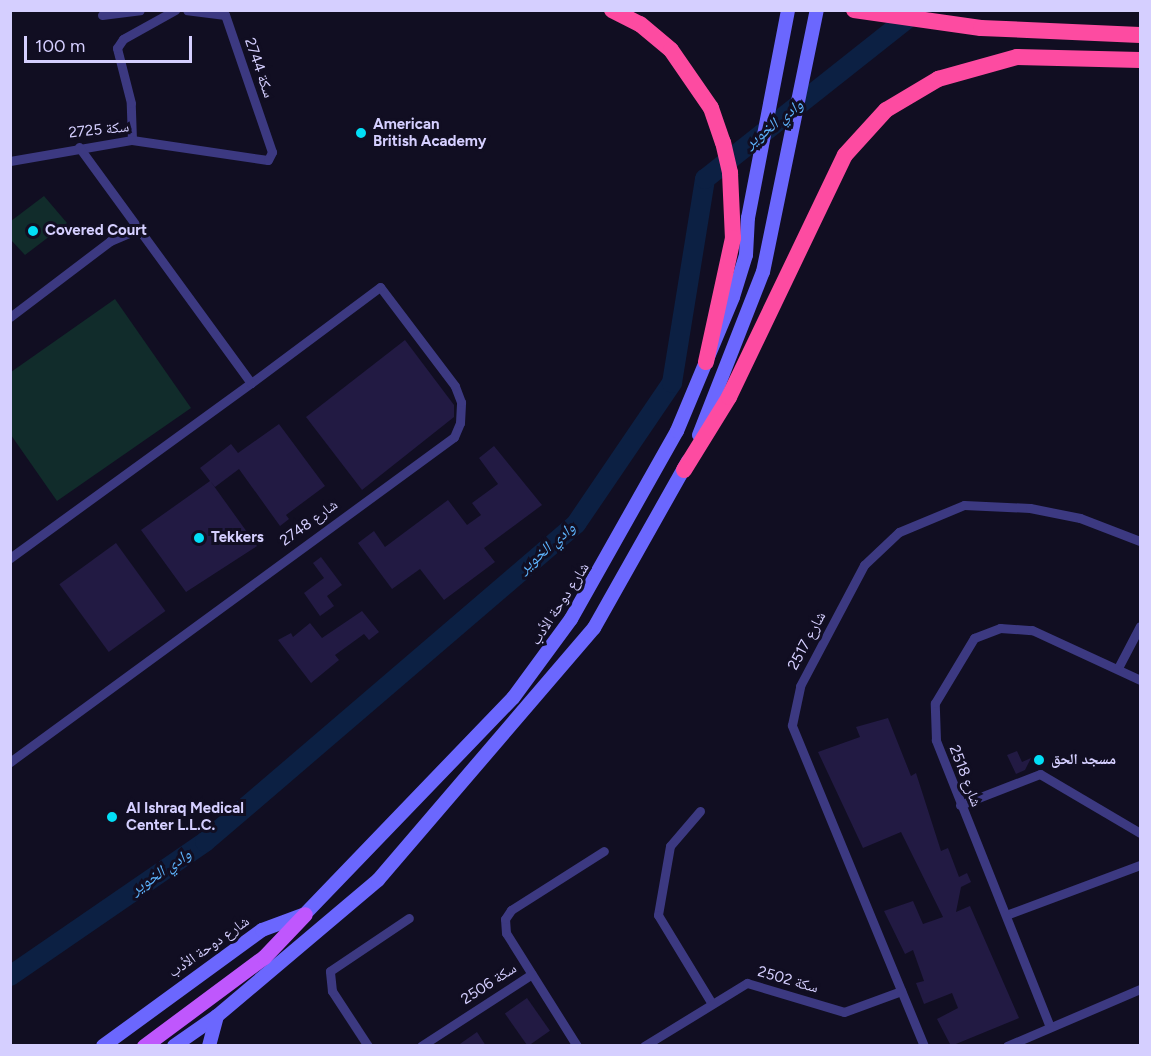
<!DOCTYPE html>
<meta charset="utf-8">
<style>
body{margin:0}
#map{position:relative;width:1151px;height:1056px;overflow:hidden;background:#110e22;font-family:Figtree,"Noto Naskh Arabic",sans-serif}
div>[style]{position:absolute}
.green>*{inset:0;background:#112c2b}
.river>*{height:20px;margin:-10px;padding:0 10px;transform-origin:10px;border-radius:10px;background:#0c2043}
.building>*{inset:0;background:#221a43;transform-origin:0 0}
.street>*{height:9px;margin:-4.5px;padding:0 4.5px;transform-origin:4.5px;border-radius:4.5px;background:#3c3981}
.secondary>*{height:14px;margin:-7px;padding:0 7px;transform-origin:7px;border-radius:7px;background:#6b67fe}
.primary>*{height:15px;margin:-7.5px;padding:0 7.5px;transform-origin:7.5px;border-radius:7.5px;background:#bf57fd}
.highway>*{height:16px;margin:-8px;padding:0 8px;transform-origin:8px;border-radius:8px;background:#fd4ba1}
.dots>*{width:16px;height:16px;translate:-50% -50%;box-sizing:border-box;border:3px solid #110e22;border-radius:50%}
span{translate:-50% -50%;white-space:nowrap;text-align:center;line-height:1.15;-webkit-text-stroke:6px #110e22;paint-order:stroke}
.street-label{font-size:15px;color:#d5cfff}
.poi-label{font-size:15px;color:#d5cfff;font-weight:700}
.left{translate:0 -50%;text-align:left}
.water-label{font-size:16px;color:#5eb4fd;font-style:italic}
.frame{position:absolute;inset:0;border:12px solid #d5cfff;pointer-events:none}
.scale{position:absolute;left:24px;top:36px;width:168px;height:27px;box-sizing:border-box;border:3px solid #d5cfff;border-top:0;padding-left:8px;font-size:18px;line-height:21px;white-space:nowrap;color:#d5cfff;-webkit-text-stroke:4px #110e22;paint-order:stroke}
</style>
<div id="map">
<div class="green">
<div style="clip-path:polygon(44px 196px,67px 223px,25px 255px,11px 240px,11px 221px)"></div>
<div style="clip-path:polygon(115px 299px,191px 408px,57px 501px,11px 435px,11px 372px)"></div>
</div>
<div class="river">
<div style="left:10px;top:976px;width:237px;rotate:-34.5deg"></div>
<div style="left:205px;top:842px;width:489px;rotate:-40.6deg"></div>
<div style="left:576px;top:524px;width:171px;rotate:-55.8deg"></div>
<div style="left:672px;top:383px;width:207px;rotate:-80.8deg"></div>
<div style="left:705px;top:179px;width:272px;rotate:-38.4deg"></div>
</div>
<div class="building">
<div style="clip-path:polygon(405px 340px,454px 405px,454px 417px,362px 490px,306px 417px)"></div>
<div style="clip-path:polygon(279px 424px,325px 486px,286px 515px,289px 519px,280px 526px,239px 469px,215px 487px,211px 482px,257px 546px,186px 592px,141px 530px,210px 481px,200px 468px,231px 444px,238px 453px)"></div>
<div style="clip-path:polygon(494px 446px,542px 505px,484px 548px,495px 562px,444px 600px,420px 569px,392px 589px,358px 543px,374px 531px,385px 547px,448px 500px,467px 525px,481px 515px,472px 503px,498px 484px,479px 458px)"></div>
<div style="left:116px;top:543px;width:84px;height:70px;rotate:54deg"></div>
<div style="clip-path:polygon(321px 557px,342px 585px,327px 596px,334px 606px,320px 616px,304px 593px,324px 578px,313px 563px)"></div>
<div style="clip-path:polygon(362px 611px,379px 632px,369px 640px,364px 634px,335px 655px,339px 660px,311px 683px,278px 640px,291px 633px,293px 637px,310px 623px,322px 638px)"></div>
<div style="clip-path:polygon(888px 718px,911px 776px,916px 773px,941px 851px,948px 848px,959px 877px,967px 873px,971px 882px,961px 887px,956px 912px,970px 906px,1019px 1018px,951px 1046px,937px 1019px,958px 1008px,952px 993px,924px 1004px,916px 983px,924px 981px,913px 950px,905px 954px,884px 911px,913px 901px,923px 924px,943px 917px,901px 832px,863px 848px,818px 752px,860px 737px,856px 727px)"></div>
<div style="clip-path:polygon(1017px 751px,1022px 762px,1031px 758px,1025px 770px,1016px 774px,1007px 755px)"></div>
<div style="left:527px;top:998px;width:40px;height:27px;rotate:55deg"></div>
<div style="clip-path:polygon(477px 1032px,486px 1046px,457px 1046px)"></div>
</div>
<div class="street">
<div style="left:102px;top:15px;width:38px;rotate:-7deg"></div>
<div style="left:132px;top:140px;width:37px;rotate:-92deg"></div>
<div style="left:131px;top:103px;width:57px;rotate:-104.3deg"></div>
<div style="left:117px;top:48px;width:11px;rotate:-56deg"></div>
<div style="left:123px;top:39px;width:60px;rotate:-29.1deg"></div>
<div style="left:10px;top:161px;width:124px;rotate:-9.8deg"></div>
<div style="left:132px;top:140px;width:137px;rotate:8.4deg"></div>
<div style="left:268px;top:160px;width:9px;rotate:-63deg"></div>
<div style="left:272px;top:152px;width:145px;rotate:-108.9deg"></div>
<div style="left:225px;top:15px;width:38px;rotate:-173deg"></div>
<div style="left:10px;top:317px;width:126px;rotate:-37.2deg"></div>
<div style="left:110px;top:241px;width:28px;rotate:-23deg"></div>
<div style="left:10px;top:558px;width:298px;rotate:-36deg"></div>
<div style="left:1118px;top:668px;width:47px;rotate:-62.4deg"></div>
<div style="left:10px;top:762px;width:550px;rotate:-36.2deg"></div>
<div style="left:454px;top:437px;width:15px;rotate:-67deg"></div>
<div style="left:460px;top:423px;width:21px;rotate:-87deg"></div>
<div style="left:461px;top:402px;width:17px;rotate:-111deg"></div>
<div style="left:455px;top:386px;width:124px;rotate:-127.1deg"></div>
<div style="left:380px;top:287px;width:161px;rotate:143.3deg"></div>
<div style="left:251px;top:383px;width:292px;rotate:-126.1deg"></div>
<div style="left:960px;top:805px;width:86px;rotate:-21.2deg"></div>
<div style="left:1040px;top:774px;width:116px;rotate:30.5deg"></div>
<div style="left:700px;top:811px;width:46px;rotate:130.6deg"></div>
<div style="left:670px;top:846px;width:70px;rotate:99.9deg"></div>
<div style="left:658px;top:915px;width:102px;rotate:58.7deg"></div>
<div style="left:1006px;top:915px;width:143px;rotate:-20.5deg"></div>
<div style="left:1050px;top:1027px;width:309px;rotate:-111.7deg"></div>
<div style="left:936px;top:740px;width:37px;rotate:-92deg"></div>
<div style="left:935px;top:703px;width:76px;rotate:-59deg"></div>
<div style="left:974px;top:638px;width:28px;rotate:-21deg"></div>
<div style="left:1000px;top:628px;width:32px;rotate:4deg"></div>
<div style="left:1032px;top:630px;width:119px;rotate:24.8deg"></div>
<div style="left:368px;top:1046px;width:66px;rotate:-123.2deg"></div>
<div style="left:332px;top:991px;width:20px;rotate:-96deg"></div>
<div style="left:330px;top:971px;width:95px;rotate:-33.9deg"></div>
<div style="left:421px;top:1046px;width:132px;rotate:-33deg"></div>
<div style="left:577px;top:1046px;width:133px;rotate:-122.1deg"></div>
<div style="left:506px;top:933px;width:14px;rotate:-94deg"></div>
<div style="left:505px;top:919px;width:11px;rotate:-56deg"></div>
<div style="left:511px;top:910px;width:110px;rotate:-32.4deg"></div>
<div style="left:644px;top:1046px;width:121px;rotate:-31.5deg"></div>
<div style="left:747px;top:983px;width:101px;rotate:16.6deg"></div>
<div style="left:844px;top:1012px;width:61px;rotate:-20.2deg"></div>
<div style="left:924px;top:1046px;width:347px;rotate:-112.4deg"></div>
<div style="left:792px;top:725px;width:40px;rotate:-78deg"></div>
<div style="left:800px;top:686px;width:137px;rotate:-62.1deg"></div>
<div style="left:864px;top:565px;width:48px;rotate:-43.3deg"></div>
<div style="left:899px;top:532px;width:70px;rotate:-22.6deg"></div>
<div style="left:964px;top:505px;width:66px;rotate:2.6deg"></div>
<div style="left:1030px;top:508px;width:51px;rotate:11.3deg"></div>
<div style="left:1080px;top:518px;width:64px;rotate:21deg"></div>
<div style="left:1007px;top:1046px;width:145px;rotate:-23.2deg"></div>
</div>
<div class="secondary">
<div style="left:699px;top:435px;width:175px;rotate:-68.6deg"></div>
<div style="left:763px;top:272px;width:268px;rotate:-78.4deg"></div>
<div style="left:103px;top:1046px;width:197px;rotate:-36.1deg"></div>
<div style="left:262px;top:930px;width:46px;rotate:-20.4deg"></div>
<div style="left:305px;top:914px;width:300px;rotate:-46.1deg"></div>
<div style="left:513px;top:698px;width:98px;rotate:-53.7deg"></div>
<div style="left:571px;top:619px;width:216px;rotate:-60.6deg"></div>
<div style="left:677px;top:431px;width:145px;rotate:-67.3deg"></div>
<div style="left:733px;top:297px;width:44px;rotate:-72.8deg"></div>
<div style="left:746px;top:255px;width:37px;rotate:-87deg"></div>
<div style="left:748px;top:218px;width:212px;rotate:-79.1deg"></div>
<div style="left:174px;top:1046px;width:52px;rotate:-34.9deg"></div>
<div style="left:217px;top:1016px;width:211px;rotate:-40.2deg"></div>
<div style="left:378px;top:880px;width:332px;rotate:-49.4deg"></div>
<div style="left:594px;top:628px;width:192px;rotate:-60.6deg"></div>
<div style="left:209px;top:1046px;width:31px;rotate:-75deg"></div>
</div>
<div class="primary">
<div style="left:144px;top:1046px;width:149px;rotate:-36.6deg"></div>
<div style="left:264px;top:957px;width:59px;rotate:-46.4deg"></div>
</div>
<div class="highway">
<div style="left:612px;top:10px;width:31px;rotate:27deg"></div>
<div style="left:640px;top:24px;width:40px;rotate:40deg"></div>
<div style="left:671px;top:50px;width:70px;rotate:55.4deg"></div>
<div style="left:711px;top:108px;width:36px;rotate:71deg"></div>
<div style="left:723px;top:142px;width:32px;rotate:77deg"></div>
<div style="left:730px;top:173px;width:65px;rotate:87.4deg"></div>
<div style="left:733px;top:238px;width:127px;rotate:102.3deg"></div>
<div style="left:854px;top:10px;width:128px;rotate:8.1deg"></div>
<div style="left:981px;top:28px;width:159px;rotate:2.5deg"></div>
<div style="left:684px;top:470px;width:86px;rotate:-58.3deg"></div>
<div style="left:729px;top:397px;width:268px;rotate:-64.4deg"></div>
<div style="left:845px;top:155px;width:61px;rotate:-47.7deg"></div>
<div style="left:886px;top:110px;width:61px;rotate:-30.8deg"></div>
<div style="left:938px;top:79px;width:82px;rotate:-15.6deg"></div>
<div style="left:1017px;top:57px;width:123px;rotate:1.4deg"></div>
</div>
<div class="dots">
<div style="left:361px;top:133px;background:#02dff7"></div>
<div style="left:33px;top:231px;background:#02dff7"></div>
<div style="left:199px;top:538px;background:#02dff7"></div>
<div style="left:1039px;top:760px;background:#02dff7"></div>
<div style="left:112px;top:817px;background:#02dff7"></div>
</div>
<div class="street-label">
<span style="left:259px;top:68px;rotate:71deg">سكة 2744</span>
<span style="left:99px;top:130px;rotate:-6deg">سكة 2725</span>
<span style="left:309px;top:523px;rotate:-36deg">شارع 2748</span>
<span style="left:560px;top:604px;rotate:-57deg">شارع دوحة الأدب</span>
<span style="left:807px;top:641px;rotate:-62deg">2517 شارع</span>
<span style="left:965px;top:776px;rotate:69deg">2518 شارع</span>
<span style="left:209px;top:947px;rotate:-35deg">شارع دوحة الأدب</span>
<span style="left:788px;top:980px;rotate:16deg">2502 سكة</span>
<span style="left:489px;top:984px;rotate:-33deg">سكة 2506</span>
</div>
<div class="poi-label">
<span class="left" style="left:373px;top:133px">American<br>British Academy</span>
<span class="left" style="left:45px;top:231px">Covered Court</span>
<span class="left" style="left:211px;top:538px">Tekkers</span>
<span class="left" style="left:1051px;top:760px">مسجد الحق</span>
<span class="left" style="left:126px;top:817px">Al Ishraq Medical<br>Center L.L.C.</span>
</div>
<div class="water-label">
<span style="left:774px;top:124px;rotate:-38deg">وادي الخوير</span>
<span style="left:547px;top:548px;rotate:-41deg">وادي الخوير</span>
<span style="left:161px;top:872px;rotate:-34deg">وادي الخوير</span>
</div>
<div class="frame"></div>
<div class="scale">100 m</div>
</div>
